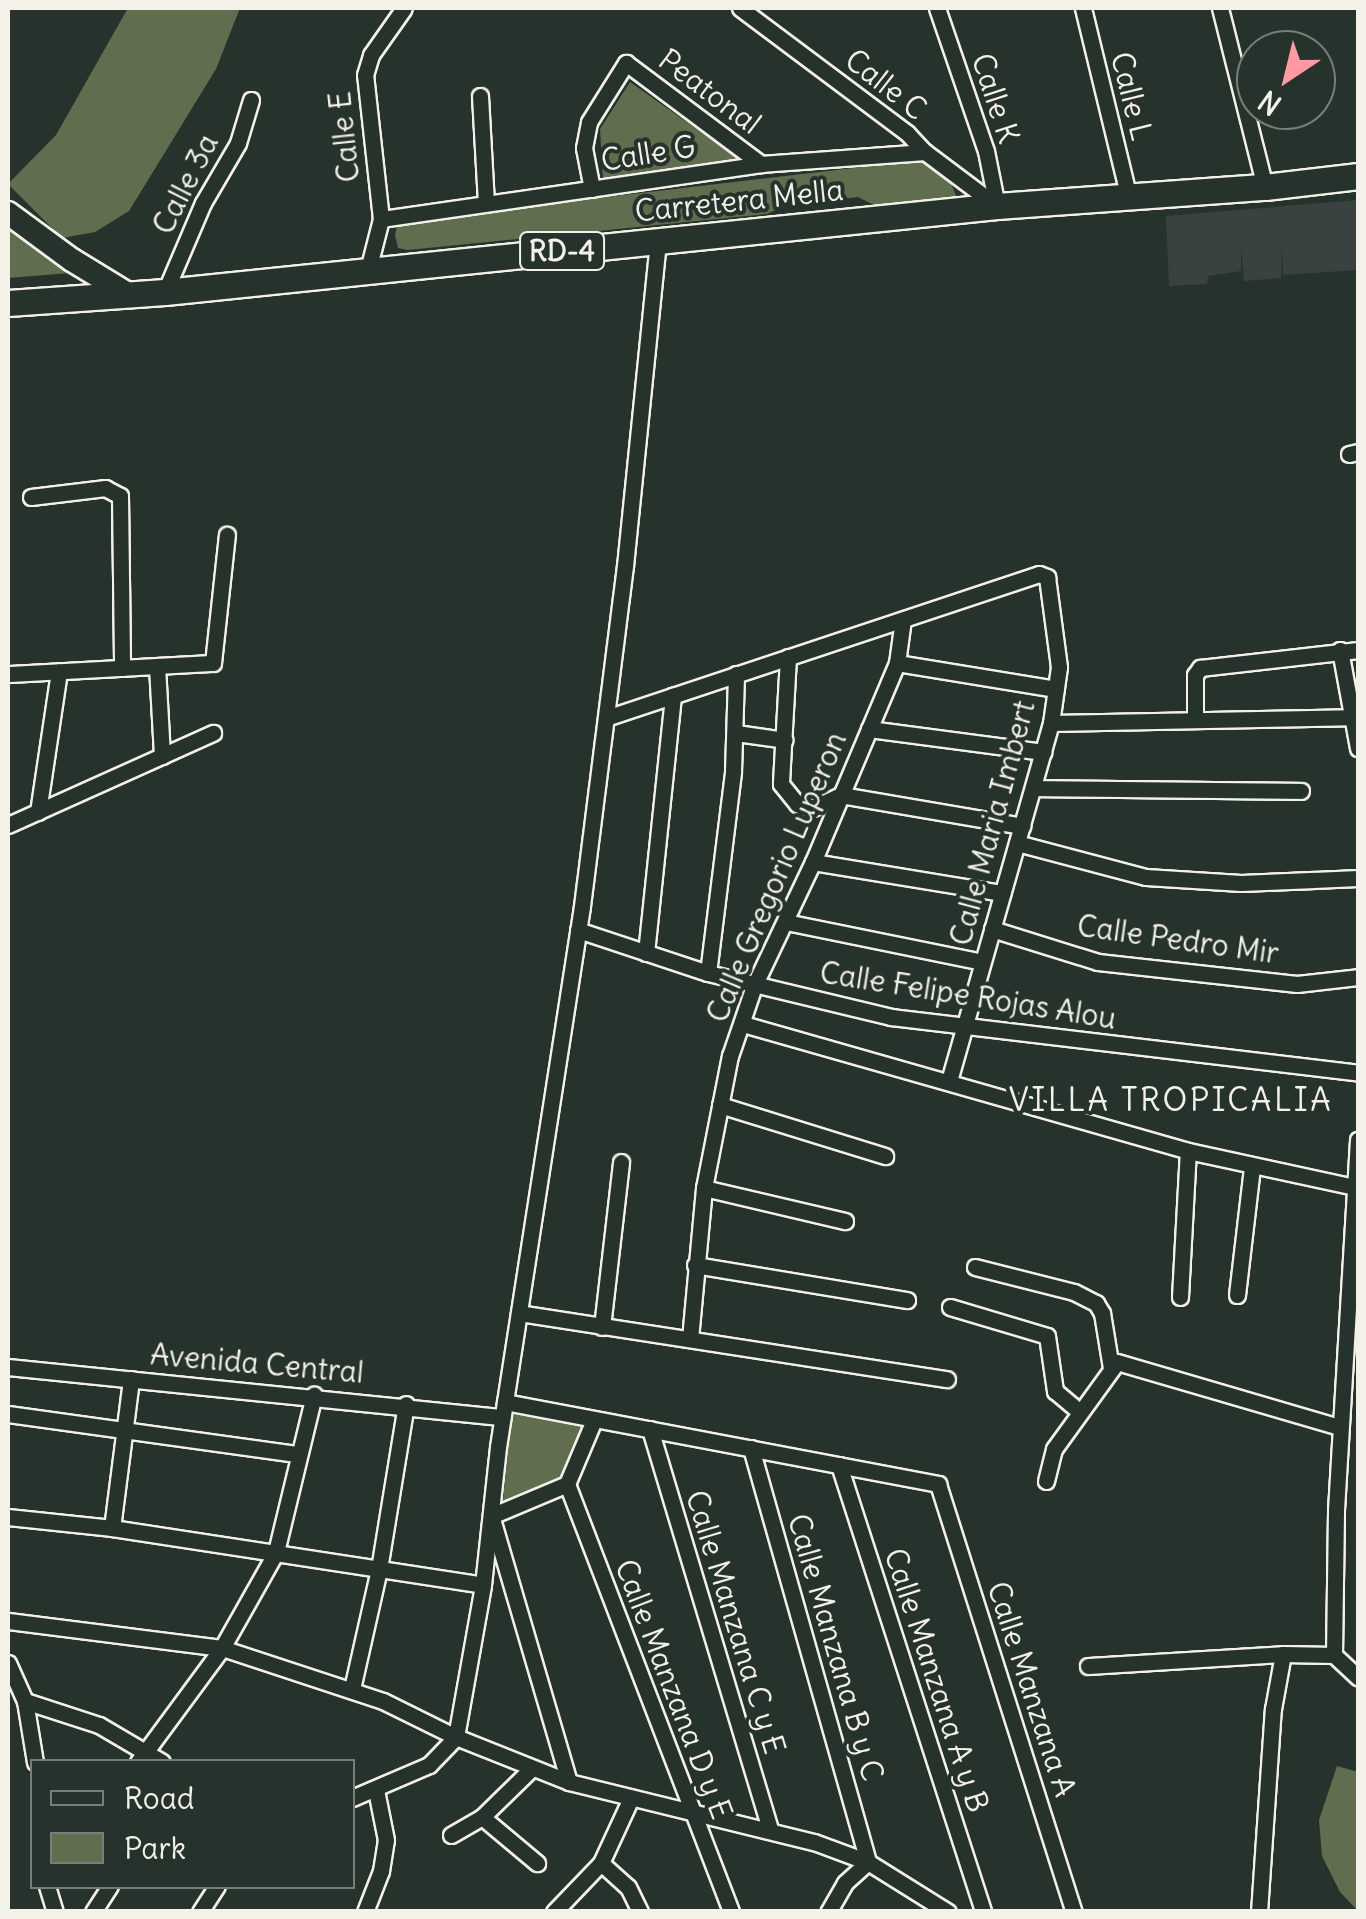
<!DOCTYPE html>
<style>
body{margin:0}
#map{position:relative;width:1366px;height:1919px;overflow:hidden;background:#26332d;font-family:Delius,sans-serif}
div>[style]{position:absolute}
.built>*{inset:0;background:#394241}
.green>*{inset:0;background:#616d4f}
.roads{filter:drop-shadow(2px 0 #f4f1e8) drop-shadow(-2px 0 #f4f1e8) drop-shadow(0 2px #f4f1e8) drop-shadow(0 -2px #f4f1e8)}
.street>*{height:15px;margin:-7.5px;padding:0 7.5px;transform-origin:7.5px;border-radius:7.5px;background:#26332d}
.secondary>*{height:22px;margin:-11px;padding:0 11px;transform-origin:11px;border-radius:11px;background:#26332d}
.primary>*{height:25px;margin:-12.5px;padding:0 12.5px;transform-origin:12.5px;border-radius:12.5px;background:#26332d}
span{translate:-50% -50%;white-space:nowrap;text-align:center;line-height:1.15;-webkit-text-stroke:8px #26332d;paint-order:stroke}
.shield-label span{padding:2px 8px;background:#26332d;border:2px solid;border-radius:8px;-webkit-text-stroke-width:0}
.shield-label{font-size:28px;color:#f4f1e8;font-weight:700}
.street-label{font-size:30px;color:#f4f1e8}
.neighbourhood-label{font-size:32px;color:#f4f1e8;letter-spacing:2.5px}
.frame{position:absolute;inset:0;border:10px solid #f4f1e8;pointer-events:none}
.legend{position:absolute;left:30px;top:1759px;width:325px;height:130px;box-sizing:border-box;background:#26332d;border:2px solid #787f78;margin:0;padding:12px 18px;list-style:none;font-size:30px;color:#f4f1e8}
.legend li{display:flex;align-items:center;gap:20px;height:50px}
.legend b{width:50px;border:2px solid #787f78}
.north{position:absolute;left:1236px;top:30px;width:100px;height:100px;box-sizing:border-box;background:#26332d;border:2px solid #787f78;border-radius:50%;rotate:215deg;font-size:28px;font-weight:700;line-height:40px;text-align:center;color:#f4f1e8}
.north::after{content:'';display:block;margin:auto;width:35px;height:45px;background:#ff9aa2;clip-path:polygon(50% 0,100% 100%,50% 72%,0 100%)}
</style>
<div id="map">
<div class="built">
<div style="clip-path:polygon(1358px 200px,1358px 270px,1283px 275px,1282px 245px,1281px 278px,1244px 281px,1241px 245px,1241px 271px,1208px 276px,1207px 284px,1169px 286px,1166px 216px)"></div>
</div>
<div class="green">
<div style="clip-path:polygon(128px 8px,240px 8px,216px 69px,129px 211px,95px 232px,62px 238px,8px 184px,56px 135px)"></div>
<div style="clip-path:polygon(630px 82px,742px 161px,603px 179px,600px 129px)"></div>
<div style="clip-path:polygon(921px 160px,950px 181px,957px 198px,874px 205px,858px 197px,786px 205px,767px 214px,408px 250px,398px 248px,395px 235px,397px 226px,409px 220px)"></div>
<div style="clip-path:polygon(8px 222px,36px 246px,70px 273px,8px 278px)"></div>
<div style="clip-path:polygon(511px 1414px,585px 1426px,561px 1482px,503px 1501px)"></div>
<div style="clip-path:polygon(1337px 1766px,1358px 1772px,1358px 1911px,1340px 1892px,1322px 1856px,1319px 1820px)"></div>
</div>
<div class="roads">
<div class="street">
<div style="left:740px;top:8px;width:209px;rotate:36.8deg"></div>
<div style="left:907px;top:133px;width:26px;rotate:47deg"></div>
<div style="left:925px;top:152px;width:90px;rotate:36.9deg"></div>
<div style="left:937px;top:8px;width:151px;rotate:71.1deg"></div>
<div style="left:986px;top:151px;width:56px;rotate:78.7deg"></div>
<div style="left:1083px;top:8px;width:195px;rotate:76.4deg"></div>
<div style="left:1220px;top:8px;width:185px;rotate:75.9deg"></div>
<div style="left:480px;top:96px;width:106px;rotate:86.8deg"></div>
<div style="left:592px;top:189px;width:42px;rotate:-101deg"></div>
<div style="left:584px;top:148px;width:26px;rotate:-79deg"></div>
<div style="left:589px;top:122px;width:70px;rotate:-57.9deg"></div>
<div style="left:626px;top:63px;width:169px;rotate:36.8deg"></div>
<div style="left:381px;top:219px;width:384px;rotate:-8.2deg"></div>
<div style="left:761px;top:164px;width:164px;rotate:-4.2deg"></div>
<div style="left:368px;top:270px;width:53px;rotate:-75.7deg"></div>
<div style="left:381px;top:219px;width:145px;rotate:-96.3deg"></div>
<div style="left:365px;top:75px;width:21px;rotate:-73deg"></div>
<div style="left:371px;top:55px;width:57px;rotate:-54.9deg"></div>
<div style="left:165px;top:292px;width:97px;rotate:-66.9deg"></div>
<div style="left:203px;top:203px;width:69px;rotate:-59.7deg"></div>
<div style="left:238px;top:143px;width:45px;rotate:-73.2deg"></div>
<div style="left:1349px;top:454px;width:9px;rotate:-13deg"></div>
<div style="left:31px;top:497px;width:75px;rotate:-6.9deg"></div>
<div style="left:105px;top:488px;width:17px;rotate:28deg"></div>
<div style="left:120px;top:496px;width:172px;rotate:89.3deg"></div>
<div style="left:1340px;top:650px;width:100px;rotate:79.6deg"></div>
<div style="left:788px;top:657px;width:127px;rotate:93.2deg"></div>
<div style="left:781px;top:784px;width:26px;rotate:51deg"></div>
<div style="left:797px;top:804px;width:16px;rotate:14deg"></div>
<div style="left:813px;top:808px;width:31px;rotate:-25deg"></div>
<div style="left:841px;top:795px;width:184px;rotate:9.7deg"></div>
<div style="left:897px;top:663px;width:161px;rotate:9.3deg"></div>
<div style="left:157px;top:666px;width:90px;rotate:86.8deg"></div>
<div style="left:8px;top:674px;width:205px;rotate:-3.1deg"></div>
<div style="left:213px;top:663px;width:129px;rotate:-83.8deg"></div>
<div style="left:606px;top:718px;width:456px;rotate:-18.4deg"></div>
<div style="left:1039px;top:574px;width:9px;rotate:21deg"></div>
<div style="left:1047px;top:577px;width:91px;rotate:82.4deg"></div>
<div style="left:1059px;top:667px;width:57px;rotate:98.1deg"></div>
<div style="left:1051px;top:723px;width:371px;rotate:105.9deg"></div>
<div style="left:1195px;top:720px;width:45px;rotate:-90deg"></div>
<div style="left:1195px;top:675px;width:9px;rotate:-54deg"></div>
<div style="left:1200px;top:668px;width:159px;rotate:-6.5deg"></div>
<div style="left:1051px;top:723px;width:299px;rotate:-1.1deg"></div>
<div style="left:869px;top:729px;width:176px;rotate:7.5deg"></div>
<div style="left:736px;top:733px;width:49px;rotate:8.1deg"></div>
<div style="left:1033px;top:788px;width:268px;rotate:0.6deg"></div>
<div style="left:38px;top:812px;width:142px;rotate:-81.5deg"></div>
<div style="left:8px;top:825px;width:225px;rotate:-24.2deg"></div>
<div style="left:1017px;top:843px;width:133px;rotate:14.8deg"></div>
<div style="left:1146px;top:877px;width:95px;rotate:3.6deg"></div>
<div style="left:1241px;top:883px;width:117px;rotate:-2.4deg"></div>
<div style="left:813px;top:862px;width:192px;rotate:9.3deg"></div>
<div style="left:786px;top:922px;width:200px;rotate:11.5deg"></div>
<div style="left:992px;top:929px;width:111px;rotate:17.3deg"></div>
<div style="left:1098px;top:962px;width:200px;rotate:6.3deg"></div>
<div style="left:1297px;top:984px;width:61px;rotate:-6.5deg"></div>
<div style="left:578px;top:930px;width:137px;rotate:18.3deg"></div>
<div style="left:708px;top:973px;width:188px;rotate:13.5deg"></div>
<div style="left:891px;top:1017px;width:470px;rotate:6.8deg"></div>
<div style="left:646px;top:953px;width:259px;rotate:-84deg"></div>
<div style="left:708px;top:973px;width:204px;rotate:-82.9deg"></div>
<div style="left:733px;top:771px;width:97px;rotate:-88.2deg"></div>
<div style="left:743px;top:1024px;width:463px;rotate:15.9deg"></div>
<div style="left:1188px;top:1151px;width:170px;rotate:12.2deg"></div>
<div style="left:720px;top:1105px;width:173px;rotate:17.2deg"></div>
<div style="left:704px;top:1188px;width:145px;rotate:13.2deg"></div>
<div style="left:695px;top:1265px;width:215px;rotate:9.4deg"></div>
<div style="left:975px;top:1267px;width:102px;rotate:14.2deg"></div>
<div style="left:1074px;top:1292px;width:25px;rotate:27deg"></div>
<div style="left:1096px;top:1303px;width:12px;rotate:59deg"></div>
<div style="left:1102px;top:1313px;width:56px;rotate:80.7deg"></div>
<div style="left:1237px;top:1295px;width:129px;rotate:-83.3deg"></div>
<div style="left:1180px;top:1297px;width:146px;rotate:-86.9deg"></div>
<div style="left:950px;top:1307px;width:101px;rotate:16.6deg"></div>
<div style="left:1047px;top:1336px;width:56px;rotate:81.7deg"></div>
<div style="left:1055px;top:1391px;width:31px;rotate:40deg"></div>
<div style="left:519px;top:1313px;width:433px;rotate:8.8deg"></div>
<div style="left:602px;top:1327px;width:166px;rotate:-83.4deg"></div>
<div style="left:690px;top:1339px;width:152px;rotate:-84.7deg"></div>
<div style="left:704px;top:1188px;width:135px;rotate:-78.9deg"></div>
<div style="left:730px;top:1056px;width:74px;rotate:-71.1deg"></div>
<div style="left:754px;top:986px;width:137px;rotate:-64.6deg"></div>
<div style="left:813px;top:862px;width:216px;rotate:-67.1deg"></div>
<div style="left:897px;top:663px;width:44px;rotate:-82.2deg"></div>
<div style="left:8px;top:1367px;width:497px;rotate:5.8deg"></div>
<div style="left:505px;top:1402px;width:441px;rotate:10.7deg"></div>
<div style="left:938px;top:1484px;width:449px;rotate:72.4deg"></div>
<div style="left:8px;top:1414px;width:293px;rotate:7.9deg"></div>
<div style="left:650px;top:1429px;width:419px;rotate:73.3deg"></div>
<div style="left:751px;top:1448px;width:430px;rotate:74.2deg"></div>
<div style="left:868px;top:1862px;width:31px;rotate:138deg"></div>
<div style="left:845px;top:1883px;width:34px;rotate:120deg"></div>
<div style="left:839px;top:1465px;width:470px;rotate:72.1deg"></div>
<div style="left:1046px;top:1481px;width:33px;rotate:-76deg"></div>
<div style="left:1054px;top:1449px;width:107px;rotate:-54.1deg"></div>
<div style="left:1117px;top:1362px;width:232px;rotate:16.3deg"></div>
<div style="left:567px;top:1484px;width:458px;rotate:69deg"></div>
<div style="left:8px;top:1517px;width:105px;rotate:6deg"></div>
<div style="left:112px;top:1528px;width:375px;rotate:8.7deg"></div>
<div style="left:112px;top:1528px;width:150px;rotate:-82.7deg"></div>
<div style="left:8px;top:1621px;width:216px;rotate:7.2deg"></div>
<div style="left:222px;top:1648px;width:169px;rotate:18.2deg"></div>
<div style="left:383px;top:1701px;width:81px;rotate:26.3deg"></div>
<div style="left:456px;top:1737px;width:122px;rotate:21.7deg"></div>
<div style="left:569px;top:1782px;width:252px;rotate:13.8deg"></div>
<div style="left:814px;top:1842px;width:58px;rotate:20.3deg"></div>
<div style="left:868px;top:1862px;width:94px;rotate:32deg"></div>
<div style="left:1334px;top:1655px;width:145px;rotate:-89.2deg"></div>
<div style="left:1336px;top:1510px;width:371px;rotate:-86.6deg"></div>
<div style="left:8px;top:1663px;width:42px;rotate:65.9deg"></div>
<div style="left:25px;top:1701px;width:62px;rotate:80.7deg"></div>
<div style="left:1088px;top:1666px;width:195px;rotate:-3.5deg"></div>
<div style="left:352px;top:1689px;width:123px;rotate:-77.3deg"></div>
<div style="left:379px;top:1569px;width:167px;rotate:-80.7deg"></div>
<div style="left:25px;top:1701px;width:78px;rotate:18deg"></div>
<div style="left:99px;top:1725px;width:73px;rotate:30.4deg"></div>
<div style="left:138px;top:1762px;width:142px;rotate:-53.6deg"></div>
<div style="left:222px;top:1648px;width:110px;rotate:-60.6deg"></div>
<div style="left:276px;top:1552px;width:162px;rotate:-76.4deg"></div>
<div style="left:569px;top:1782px;width:277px;rotate:-106.3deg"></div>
<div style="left:491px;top:1516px;width:82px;rotate:-22.8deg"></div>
<div style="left:567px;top:1484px;width:69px;rotate:-67.1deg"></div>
<div style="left:352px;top:1798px;width:84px;rotate:-23.2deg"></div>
<div style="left:429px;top:1765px;width:39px;rotate:-46deg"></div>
<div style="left:456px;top:1737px;width:154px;rotate:-79.9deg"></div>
<div style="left:483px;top:1585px;width:139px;rotate:-83.8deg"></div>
<div style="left:498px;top:1447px;width:547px;rotate:-81.17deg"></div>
<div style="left:582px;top:906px;width:343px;rotate:-82.8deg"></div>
<div style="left:625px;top:566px;width:327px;rotate:-84.2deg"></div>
<div style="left:482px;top:1817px;width:72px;rotate:39.9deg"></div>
<div style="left:451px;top:1835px;width:36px;rotate:-30deg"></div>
<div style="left:482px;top:1817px;width:70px;rotate:-44.4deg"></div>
<div style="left:601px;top:1863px;width:36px;rotate:42deg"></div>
<div style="left:628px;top:1887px;width:28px;rotate:64deg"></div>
<div style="left:47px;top:1886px;width:27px;rotate:73deg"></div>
<div style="left:93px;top:1912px;width:31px;rotate:-57deg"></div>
<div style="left:200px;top:1912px;width:31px;rotate:-57deg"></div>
<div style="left:365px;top:1912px;width:44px;rotate:-68.7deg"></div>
<div style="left:381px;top:1871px;width:31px;rotate:-81deg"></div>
<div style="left:386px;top:1840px;width:51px;rotate:-101.3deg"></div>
<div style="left:554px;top:1912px;width:68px;rotate:-46.2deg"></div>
<div style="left:601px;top:1863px;width:72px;rotate:-65.2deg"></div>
<div style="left:1259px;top:1912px;width:203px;rotate:-86.1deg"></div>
<div style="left:1273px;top:1709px;width:56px;rotate:-79.7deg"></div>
<div style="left:1283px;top:1654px;width:51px;rotate:1.1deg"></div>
<div style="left:1334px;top:1655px;width:33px;rotate:43deg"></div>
</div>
<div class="secondary">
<div style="left:8px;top:213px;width:79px;rotate:36.3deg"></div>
<div style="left:72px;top:260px;width:66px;rotate:31.3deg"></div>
</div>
<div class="primary">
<div style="left:8px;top:303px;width:157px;rotate:-4deg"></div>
<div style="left:165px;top:292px;width:836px;rotate:-5.9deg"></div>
<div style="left:997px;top:206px;width:269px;rotate:-4.1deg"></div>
<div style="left:1265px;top:187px;width:94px;rotate:-6.7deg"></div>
</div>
</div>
<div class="shield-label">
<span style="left:562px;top:251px">RD-4</span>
</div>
<div class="street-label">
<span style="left:886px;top:84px;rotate:38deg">Calle C</span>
<span style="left:710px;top:91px;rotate:37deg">Peatonal</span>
<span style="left:1132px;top:96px;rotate:76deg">Calle L</span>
<span style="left:996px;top:98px;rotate:72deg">Calle K</span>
<span style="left:344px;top:137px;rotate:-96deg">Calle E</span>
<span style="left:648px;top:153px;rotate:-9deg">Calle G</span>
<span style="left:185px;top:184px;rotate:-63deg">Calle 3a</span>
<span style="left:739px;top:200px;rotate:-6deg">Carretera Mella</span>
<span style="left:992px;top:823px;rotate:-75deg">Calle Maria Imbert</span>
<span style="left:776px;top:877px;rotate:-67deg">Calle Gregorio Luperon</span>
<span style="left:1178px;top:939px;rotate:8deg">Calle Pedro Mir</span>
<span style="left:968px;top:995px;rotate:9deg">Calle Felipe Rojas Alou</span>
<span style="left:257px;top:1363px;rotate:5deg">Avenida Central</span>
<span style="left:736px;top:1622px;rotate:73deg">Calle Manzana C y E</span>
<span style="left:836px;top:1647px;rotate:74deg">Calle Manzana B y C</span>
<span style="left:937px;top:1680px;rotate:72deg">Calle Manzana A y B</span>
<span style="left:674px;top:1689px;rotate:69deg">Calle Manzana D y E</span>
<span style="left:1032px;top:1689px;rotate:72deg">Calle Manzana A</span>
</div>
<div class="neighbourhood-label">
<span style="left:1171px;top:1100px">VILLA TROPICALIA</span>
</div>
<div class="frame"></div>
<ul class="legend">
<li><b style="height:12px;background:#26332d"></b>Road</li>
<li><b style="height:28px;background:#616d4f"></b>Park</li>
</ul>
<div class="north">N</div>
</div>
